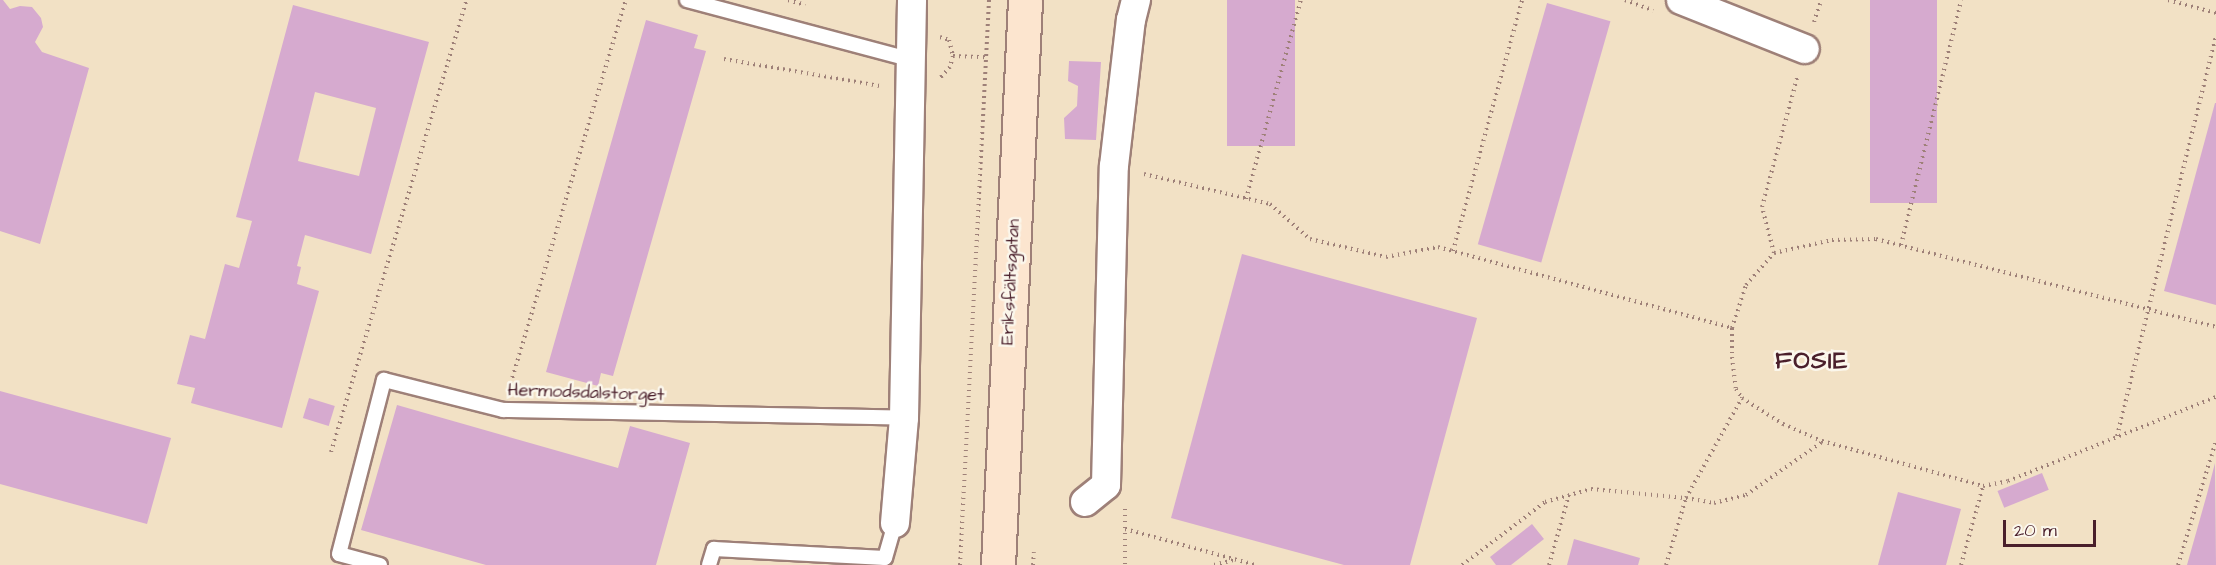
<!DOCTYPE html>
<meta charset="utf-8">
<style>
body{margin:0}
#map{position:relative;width:2216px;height:565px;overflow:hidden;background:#f2e1c5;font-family:"Architects Daughter",sans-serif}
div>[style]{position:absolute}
.building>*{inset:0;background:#d6aacf;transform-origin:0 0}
.path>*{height:4px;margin-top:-2px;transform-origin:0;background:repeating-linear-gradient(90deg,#9e8078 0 1.5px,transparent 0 6px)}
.roads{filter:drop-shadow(2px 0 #9e8078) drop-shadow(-2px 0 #9e8078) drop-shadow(0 2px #9e8078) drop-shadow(0 -2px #9e8078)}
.lane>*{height:14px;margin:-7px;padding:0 7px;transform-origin:7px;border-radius:7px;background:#fff}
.street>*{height:28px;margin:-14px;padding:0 14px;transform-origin:14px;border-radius:14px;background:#fff}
.secondary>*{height:33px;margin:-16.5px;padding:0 16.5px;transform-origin:16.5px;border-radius:16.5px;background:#fce5cf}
span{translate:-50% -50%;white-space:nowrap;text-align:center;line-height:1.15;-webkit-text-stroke:5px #fbf7ec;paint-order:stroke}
.street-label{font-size:18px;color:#4a1f2b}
.district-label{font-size:24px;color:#4a1f2b;font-weight:700;letter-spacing:1.5px}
.scale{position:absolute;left:2003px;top:520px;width:93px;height:27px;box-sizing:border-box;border:3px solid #4a1f2b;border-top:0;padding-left:8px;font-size:18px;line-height:21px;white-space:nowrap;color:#4a1f2b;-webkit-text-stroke:4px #fbf7ec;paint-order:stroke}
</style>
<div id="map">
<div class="building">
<div style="clip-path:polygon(0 0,3px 0,10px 9px,20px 6px,32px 7px,41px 18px,43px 27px,35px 42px,42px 52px,89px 68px,40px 244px,0 231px)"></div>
<div style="left:1227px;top:0;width:68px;height:146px"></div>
<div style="left:1870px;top:0;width:67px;height:203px"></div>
<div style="left:1547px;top:3px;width:66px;height:251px;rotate:16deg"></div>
<div style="clip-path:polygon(evenodd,293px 5px,429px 42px,371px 254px,305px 235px,297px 266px,301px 267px,297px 284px,319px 291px,282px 428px,191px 403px,195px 388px,177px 384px,190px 335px,205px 339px,225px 264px,239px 268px,252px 221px,236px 217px,293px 5px,315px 92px,376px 108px,359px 176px,298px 161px,315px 92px)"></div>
<div style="clip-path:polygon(646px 20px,698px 35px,694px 48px,706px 51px,613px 376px,601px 373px,598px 386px,546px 372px)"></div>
<div style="clip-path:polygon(1069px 61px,1101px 62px,1096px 140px,1065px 139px,1064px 118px,1077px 106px,1078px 86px,1068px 81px)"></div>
<div style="clip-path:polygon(2215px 103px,2216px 103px,2216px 305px,2164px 291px)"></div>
<div style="clip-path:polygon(1242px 254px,1477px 318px,1410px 565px,1344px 565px,1171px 518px)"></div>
<div style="clip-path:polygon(0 391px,171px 438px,147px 524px,0 484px)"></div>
<div style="left:309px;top:398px;width:27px;height:21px;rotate:17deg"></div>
<div style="clip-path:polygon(397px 405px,618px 468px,630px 426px,690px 443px,656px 565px,486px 565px,361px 530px)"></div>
<div style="clip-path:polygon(2215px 463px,2216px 565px,2187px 565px,2207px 494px)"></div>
<div style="left:2042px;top:473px;width:18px;height:48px;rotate:68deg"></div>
<div style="clip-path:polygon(1898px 492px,1961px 509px,1946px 565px,1878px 565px)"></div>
<div style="clip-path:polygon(1532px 524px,1544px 539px,1511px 565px,1496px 565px,1490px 557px)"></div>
<div style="clip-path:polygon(1574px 539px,1640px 558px,1638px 565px,1567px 565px)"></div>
</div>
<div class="path">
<div style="left:788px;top:0;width:18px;rotate:16deg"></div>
<div style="left:1625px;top:0;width:30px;rotate:20deg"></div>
<div style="left:2168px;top:0;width:50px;rotate:15.2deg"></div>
<div style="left:1814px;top:22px;width:23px;rotate:-72deg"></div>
<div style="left:940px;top:37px;width:9px;rotate:18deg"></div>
<div style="left:949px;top:40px;width:16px;rotate:76deg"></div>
<div style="left:953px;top:56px;width:11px;rotate:105deg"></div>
<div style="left:950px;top:67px;width:15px;rotate:132deg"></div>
<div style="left:953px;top:56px;width:33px;rotate:2deg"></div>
<div style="left:724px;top:59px;width:158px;rotate:9.8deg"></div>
<div style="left:1144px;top:174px;width:130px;rotate:13.4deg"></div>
<div style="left:1270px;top:204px;width:53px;rotate:41.2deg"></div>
<div style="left:1310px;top:239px;width:78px;rotate:13.3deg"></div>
<div style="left:1386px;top:257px;width:53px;rotate:-10.9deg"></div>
<div style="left:1438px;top:247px;width:305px;rotate:15.4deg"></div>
<div style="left:1732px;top:328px;width:29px;rotate:90deg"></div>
<div style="left:1732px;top:357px;width:32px;rotate:83deg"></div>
<div style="left:1736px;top:389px;width:11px;rotate:56deg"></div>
<div style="left:1742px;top:398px;width:49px;rotate:32.4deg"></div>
<div style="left:1783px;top:424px;width:43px;rotate:23.6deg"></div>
<div style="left:1822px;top:441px;width:167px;rotate:15.6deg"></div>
<div style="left:1983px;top:486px;width:25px;rotate:-11deg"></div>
<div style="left:2008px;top:481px;width:224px;rotate:-22deg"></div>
<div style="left:1246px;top:199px;width:206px;rotate:-74.6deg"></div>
<div style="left:1901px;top:245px;width:252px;rotate:-76.2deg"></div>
<div style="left:1453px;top:251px;width:260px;rotate:-74.6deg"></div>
<div style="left:1774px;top:253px;width:48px;rotate:-104.6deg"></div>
<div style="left:1762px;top:207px;width:134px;rotate:-74.8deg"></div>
<div style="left:1732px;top:328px;width:45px;rotate:-72deg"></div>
<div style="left:1746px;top:285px;width:43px;rotate:-48.8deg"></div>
<div style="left:1774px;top:253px;width:59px;rotate:-12.6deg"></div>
<div style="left:1832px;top:240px;width:44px;rotate:-1.3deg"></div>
<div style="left:1876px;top:239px;width:351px;rotate:14.5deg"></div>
<div style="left:509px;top:389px;width:406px;rotate:-73.3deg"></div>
<div style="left:2117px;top:436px;width:412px;rotate:-76.1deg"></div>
<div style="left:331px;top:452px;width:472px;rotate:-73.3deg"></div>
<div style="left:1125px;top:509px;width:56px;rotate:90deg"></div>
<div style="left:1125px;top:529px;width:136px;rotate:15.4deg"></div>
<div style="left:960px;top:565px;width:566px;rotate:-87.06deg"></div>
<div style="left:1033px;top:565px;width:13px;rotate:-86deg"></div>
<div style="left:1214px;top:565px;width:21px;rotate:-14deg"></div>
<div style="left:1462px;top:565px;width:104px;rotate:-37.2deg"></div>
<div style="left:1545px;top:502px;width:48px;rotate:-15.8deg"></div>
<div style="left:1591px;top:489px;width:95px;rotate:5.4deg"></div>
<div style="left:1686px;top:498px;width:115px;rotate:-60.8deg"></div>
<div style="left:1549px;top:565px;width:73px;rotate:-74.1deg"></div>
<div style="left:1666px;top:565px;width:70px;rotate:-73.4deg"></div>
<div style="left:1686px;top:498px;width:28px;rotate:10deg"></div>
<div style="left:1714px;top:503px;width:33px;rotate:-14deg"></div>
<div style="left:1746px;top:495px;width:93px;rotate:-34.9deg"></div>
<div style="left:1961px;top:565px;width:82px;rotate:-74.4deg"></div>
<div style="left:2178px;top:565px;width:130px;rotate:-73deg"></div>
</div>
<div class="roads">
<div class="lane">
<div style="left:687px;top:0;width:234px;rotate:14.9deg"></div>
<div style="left:380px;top:565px;width:42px;rotate:-165deg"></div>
<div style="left:339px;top:554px;width:180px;rotate:-75.5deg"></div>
<div style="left:384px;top:380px;width:123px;rotate:14.1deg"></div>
<div style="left:503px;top:410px;width:401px;rotate:1.1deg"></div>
<div style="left:709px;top:565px;width:17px;rotate:-73deg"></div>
<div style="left:714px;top:549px;width:171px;rotate:3deg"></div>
<div style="left:885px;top:558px;width:36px;rotate:-74deg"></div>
</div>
<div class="street">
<div style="left:1681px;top:0;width:133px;rotate:21.6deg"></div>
<div style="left:1085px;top:502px;width:27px;rotate:-39deg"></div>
<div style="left:1106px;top:485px;width:319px;rotate:-88.6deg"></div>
<div style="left:1114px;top:166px;width:147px;rotate:-83.4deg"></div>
<div style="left:1131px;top:20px;width:21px;rotate:-76deg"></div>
<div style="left:895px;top:523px;width:105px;rotate:-85.1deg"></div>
<div style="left:904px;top:418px;width:418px;rotate:-88.9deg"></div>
</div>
<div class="secondary">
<div style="left:998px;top:565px;width:566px;rotate:-87.26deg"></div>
</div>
</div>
<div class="street-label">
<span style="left:1011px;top:282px;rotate:-87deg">Eriksfältsgatan</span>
<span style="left:586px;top:393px;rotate:2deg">Hermodsdalstorget</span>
</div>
<div class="district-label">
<span style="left:1812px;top:362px">FOSIE</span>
</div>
<div class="scale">20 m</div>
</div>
